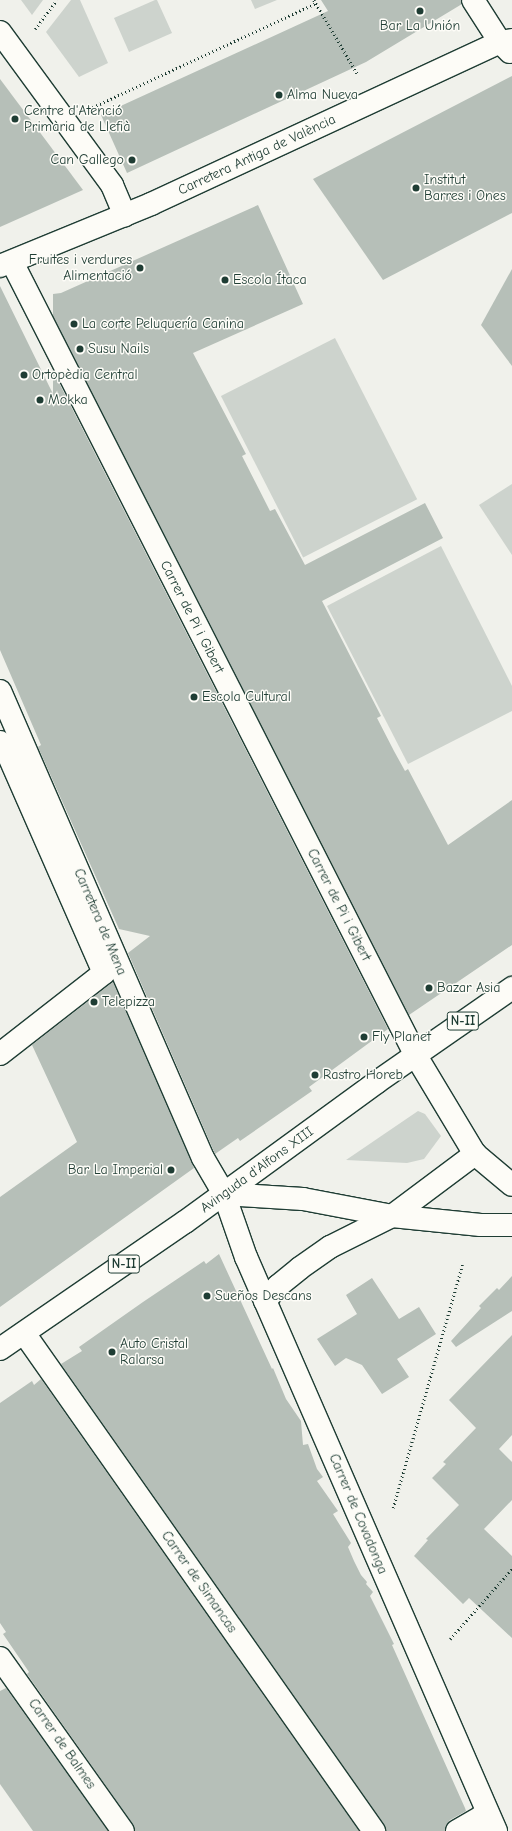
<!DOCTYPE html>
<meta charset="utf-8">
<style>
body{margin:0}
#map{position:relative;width:512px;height:1831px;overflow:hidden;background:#f0f1eb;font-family:"Comic Neue",sans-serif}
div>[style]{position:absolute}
.green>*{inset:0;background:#cdd3cd;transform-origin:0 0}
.building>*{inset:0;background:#b6bfb8}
.path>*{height:2.5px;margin-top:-1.25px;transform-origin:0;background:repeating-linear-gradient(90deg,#1f3d34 0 1px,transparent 0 4px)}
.roads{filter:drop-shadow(1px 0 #1f3d34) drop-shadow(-1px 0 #1f3d34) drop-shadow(0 1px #1f3d34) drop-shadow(0 -1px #1f3d34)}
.street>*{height:22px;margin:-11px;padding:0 11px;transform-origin:11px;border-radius:11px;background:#fdfcf7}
.primary>*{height:22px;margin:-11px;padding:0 11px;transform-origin:11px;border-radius:11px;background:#fdfcf7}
.dots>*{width:11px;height:11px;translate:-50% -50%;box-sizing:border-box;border:2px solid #fdfcf7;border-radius:50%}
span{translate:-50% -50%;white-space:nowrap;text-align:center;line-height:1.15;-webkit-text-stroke:3px #fdfcf7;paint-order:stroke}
.shield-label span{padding:1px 3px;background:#fdfcf7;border:1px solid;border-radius:3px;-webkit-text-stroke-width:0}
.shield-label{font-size:13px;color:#1f3d34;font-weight:700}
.poi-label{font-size:14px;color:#1f3d34}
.left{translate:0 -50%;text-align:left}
.right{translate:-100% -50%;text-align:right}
.street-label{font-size:14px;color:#1f3d34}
</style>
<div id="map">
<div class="green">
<div style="clip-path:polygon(21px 0,43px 0,32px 15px)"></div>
<div style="clip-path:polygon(71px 0,80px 0,108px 63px,79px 77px,46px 32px)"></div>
<div style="clip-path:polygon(155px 0,157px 0,172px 33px,129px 52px,114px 18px)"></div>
<div style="clip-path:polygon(251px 0,277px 0,255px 9px)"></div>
<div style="left:335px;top:338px;width:181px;height:128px;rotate:63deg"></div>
<div style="clip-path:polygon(512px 484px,512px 555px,479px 505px)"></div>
<div style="clip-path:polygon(441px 546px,512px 686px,512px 711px,408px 764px,327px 606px)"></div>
<div style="clip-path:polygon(418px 1111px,425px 1114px,441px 1136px,424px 1159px,407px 1163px,346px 1160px)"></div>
</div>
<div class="building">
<div style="clip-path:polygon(321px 0,461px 0,462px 4px,366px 62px,127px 173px,101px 115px,328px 11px)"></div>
<div style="clip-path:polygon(512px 76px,512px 213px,383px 280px,313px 179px)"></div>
<div style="clip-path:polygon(0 79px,83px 190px,0 227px)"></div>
<div style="clip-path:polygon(258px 205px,303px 304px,193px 353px,246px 454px,242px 456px,270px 511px,275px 509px,305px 565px,425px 503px,443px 538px,322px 601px,381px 716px,377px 718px,394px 751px,405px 771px,408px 769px,448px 845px,512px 800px,512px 945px,409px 1015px,53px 316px,53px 294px,61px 293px)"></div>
<div style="clip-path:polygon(512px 269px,512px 366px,481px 325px)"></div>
<div style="clip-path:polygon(0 286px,53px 394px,53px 371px,388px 1029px,309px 1087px,312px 1091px,240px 1141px,238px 1138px,215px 1154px,128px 953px,150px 936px,119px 929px,38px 747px,41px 745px,0 650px)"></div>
<div style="clip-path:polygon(113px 982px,194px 1168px,0 1307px,0 1197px,77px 1142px,32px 1045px)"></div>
<div style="clip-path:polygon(219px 1254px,272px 1369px,273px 1368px,286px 1399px,301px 1421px,303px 1445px,308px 1444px,317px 1469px,323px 1477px,317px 1481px,338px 1511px,333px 1514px,351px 1543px,348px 1547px,354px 1561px,361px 1575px,367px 1582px,366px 1584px,373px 1592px,370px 1596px,394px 1644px,392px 1645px,465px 1808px,466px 1811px,450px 1820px,446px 1825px,445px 1831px,386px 1831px,384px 1824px,61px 1364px,82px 1351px,79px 1347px,143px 1302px,204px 1261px,206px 1264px)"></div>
<div style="clip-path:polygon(512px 1276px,512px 1311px,456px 1347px,451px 1341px,481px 1308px,479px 1306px,497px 1288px,499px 1290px)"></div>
<div style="clip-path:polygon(372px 1278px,399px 1319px,419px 1307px,436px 1334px,397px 1359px,409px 1377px,382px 1394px,362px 1365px,346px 1358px,335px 1366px,317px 1339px,357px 1314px,346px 1295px)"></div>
<div style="clip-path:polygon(512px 1335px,512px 1435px,499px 1449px,512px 1462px,512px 1500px,484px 1529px,512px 1556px,512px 1638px,469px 1598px,463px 1604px,414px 1556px,428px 1540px,426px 1539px,459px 1505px,432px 1478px,446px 1464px,443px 1462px,476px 1428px,449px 1400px)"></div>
<div style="clip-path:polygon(41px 1379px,359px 1831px,135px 1831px,133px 1824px,27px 1674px,29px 1672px,3px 1634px,6px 1632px,0 1623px,0 1403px,32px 1381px,34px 1385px)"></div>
<div style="clip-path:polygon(6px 1688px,108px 1831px,33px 1831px,0 1784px,0 1691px)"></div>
</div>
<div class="path">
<div style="left:314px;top:0;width:85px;rotate:59.5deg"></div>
<div style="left:35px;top:29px;width:36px;rotate:-53deg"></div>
<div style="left:89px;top:109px;width:251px;rotate:-25deg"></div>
<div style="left:393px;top:1508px;width:253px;rotate:-74.1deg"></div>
<div style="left:450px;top:1639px;width:94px;rotate:-48.5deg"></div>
</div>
<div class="roads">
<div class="street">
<div style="left:473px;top:0;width:50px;rotate:57.3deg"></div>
<div style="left:500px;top:42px;width:14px;rotate:45deg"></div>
<div style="left:0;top:32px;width:190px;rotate:53.8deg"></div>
<div style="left:112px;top:185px;width:33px;rotate:67deg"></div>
<div style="left:12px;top:262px;width:891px;rotate:63.03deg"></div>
<div style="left:416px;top:1056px;width:114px;rotate:59deg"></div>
<div style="left:475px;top:1154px;width:48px;rotate:40deg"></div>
<div style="left:0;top:266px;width:163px;rotate:-22.3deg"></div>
<div style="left:151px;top:204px;width:385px;rotate:-24.9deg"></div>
<div style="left:500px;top:42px;width:12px;rotate:-9deg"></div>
<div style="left:0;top:691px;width:509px;rotate:66.51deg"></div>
<div style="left:203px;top:1158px;width:42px;rotate:59.7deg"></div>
<div style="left:224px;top:1194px;width:67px;rotate:70.8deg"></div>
<div style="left:246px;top:1257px;width:626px;rotate:66.46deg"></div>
<div style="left:0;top:742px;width:5px;rotate:37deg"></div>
<div style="left:4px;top:745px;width:249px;rotate:66.3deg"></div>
<div style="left:104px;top:973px;width:132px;rotate:142.1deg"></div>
<div style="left:224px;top:1194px;width:79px;rotate:3.6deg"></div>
<div style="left:303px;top:1199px;width:91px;rotate:10.8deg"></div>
<div style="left:392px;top:1216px;width:89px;rotate:5.8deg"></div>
<div style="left:481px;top:1225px;width:31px"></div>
<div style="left:265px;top:1301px;width:20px;rotate:-49deg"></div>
<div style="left:278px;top:1286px;width:28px;rotate:-39deg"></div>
<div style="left:300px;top:1268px;width:37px;rotate:-35deg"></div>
<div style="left:330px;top:1247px;width:69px;rotate:-26.6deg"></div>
<div style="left:392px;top:1216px;width:104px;rotate:-36.8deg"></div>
<div style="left:24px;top:1333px;width:609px;rotate:54.9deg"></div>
<div style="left:0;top:1658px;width:212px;rotate:54.6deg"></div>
<div style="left:457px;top:1831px;width:28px;rotate:-30deg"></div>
<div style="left:481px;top:1817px;width:15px;rotate:67deg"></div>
</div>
<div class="primary">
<div style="left:0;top:1349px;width:224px;rotate:-34.5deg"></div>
<div style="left:185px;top:1222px;width:238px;rotate:-36.1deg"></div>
<div style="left:377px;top:1082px;width:165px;rotate:-34.8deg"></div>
</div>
</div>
<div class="dots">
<div style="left:420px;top:11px;background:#1f3d34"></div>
<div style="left:279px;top:95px;background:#1f3d34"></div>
<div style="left:15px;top:119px;background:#1f3d34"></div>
<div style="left:132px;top:160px;background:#1f3d34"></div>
<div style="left:416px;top:188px;background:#1f3d34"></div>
<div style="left:140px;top:268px;background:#1f3d34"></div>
<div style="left:225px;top:280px;background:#1f3d34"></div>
<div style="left:74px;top:324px;background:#1f3d34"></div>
<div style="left:80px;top:349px;background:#1f3d34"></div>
<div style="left:24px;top:375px;background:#1f3d34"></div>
<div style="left:40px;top:400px;background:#1f3d34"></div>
<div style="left:194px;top:697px;background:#1f3d34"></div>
<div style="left:429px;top:988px;background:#1f3d34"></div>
<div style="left:94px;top:1002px;background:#1f3d34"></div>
<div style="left:364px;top:1037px;background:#1f3d34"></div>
<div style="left:315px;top:1075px;background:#1f3d34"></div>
<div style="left:171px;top:1170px;background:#1f3d34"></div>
<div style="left:207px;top:1296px;background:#1f3d34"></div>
<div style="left:112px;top:1352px;background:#1f3d34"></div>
</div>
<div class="shield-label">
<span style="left:463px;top:1021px">N-II</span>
<span style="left:124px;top:1264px">N-II</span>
</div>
<div class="poi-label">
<span style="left:420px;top:26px">Bar La Unión</span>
<span class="left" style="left:287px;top:95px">Alma Nueva</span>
<span class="left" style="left:24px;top:119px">Centre d'Atenció<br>Primària de Llefià</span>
<span class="right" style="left:124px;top:160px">Can Gallego</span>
<span class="left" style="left:424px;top:188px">Institut<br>Barres i Ones</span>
<span class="right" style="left:132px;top:268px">Fruites i verdures<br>Alimentació</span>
<span class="left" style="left:233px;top:280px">Escola Ítaca</span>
<span class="left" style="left:82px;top:324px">La corte Peluquería Canina</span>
<span class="left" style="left:88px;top:349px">Susu Nails</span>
<span class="left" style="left:32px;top:375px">Ortopèdia Central</span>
<span class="left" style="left:48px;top:400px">Mokka</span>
<span class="left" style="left:202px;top:697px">Escola Cultural</span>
<span class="left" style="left:437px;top:988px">Bazar Asia</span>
<span class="left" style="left:102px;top:1002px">Telepizza</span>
<span class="left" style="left:372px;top:1037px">Fly Planet</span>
<span class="left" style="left:323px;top:1075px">Rastro Horeb</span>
<span class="right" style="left:163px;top:1170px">Bar La Imperial</span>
<span class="left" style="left:215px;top:1296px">Sueños Descans</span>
<span class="left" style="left:120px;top:1352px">Auto Cristal<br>Ralarsa</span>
</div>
<div class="street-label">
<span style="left:257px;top:155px;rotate:-25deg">Carretera Antiga de València</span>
<span style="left:192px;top:617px;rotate:63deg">Carrer de Pi i Gibert</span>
<span style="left:339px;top:905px;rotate:63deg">Carrer de Pi i Gibert</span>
<span style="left:100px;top:922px;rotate:67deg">Carretera de Mena</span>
<span style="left:257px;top:1170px;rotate:-36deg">Avinguda d'Alfons XIII</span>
<span style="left:358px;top:1514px;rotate:67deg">Carrer de Covadonga</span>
<span style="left:199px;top:1582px;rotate:55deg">Carrer de Simancas</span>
<span style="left:62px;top:1744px;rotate:55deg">Carrer de Balmes</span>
</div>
</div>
